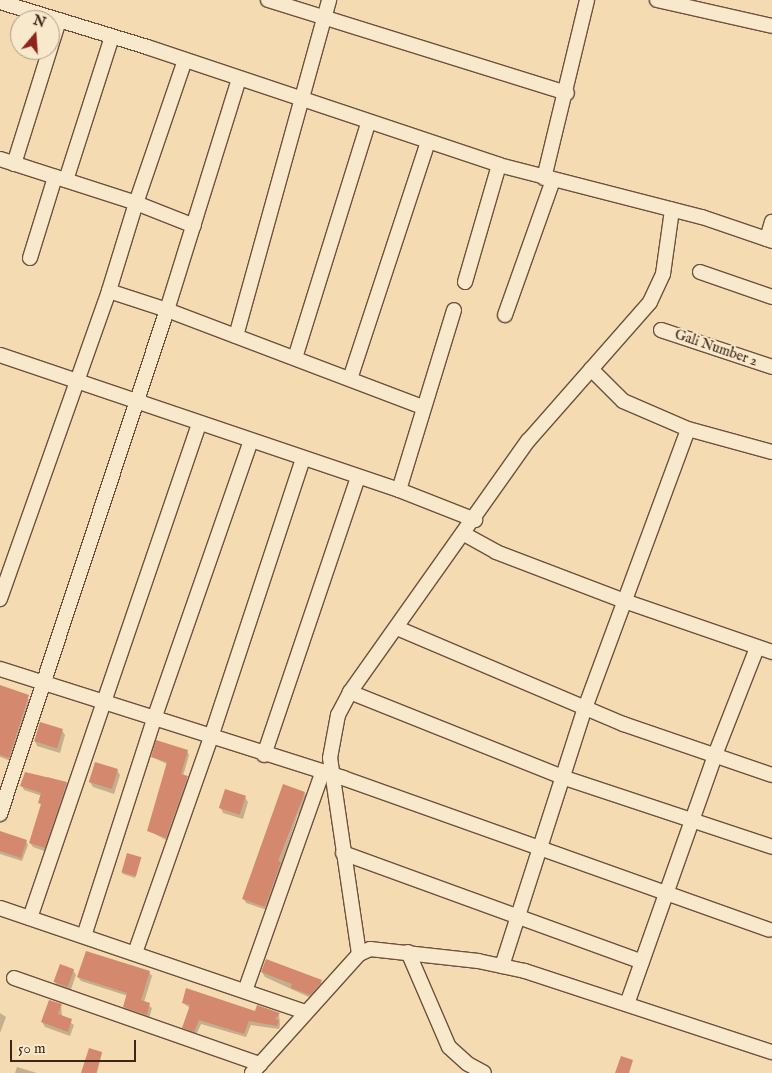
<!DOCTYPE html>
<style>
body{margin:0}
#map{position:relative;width:772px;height:1073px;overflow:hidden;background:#f4dbb1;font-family:"IM FELL English",serif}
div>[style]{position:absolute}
.shadow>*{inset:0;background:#0003}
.building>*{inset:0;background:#d4896e;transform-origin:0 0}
.roads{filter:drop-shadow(1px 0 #6c523e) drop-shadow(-1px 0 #6c523e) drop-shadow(0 1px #6c523e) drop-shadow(0 -1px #6c523e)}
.minor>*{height:14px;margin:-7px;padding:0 7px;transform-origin:7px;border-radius:7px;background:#f8e8cc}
span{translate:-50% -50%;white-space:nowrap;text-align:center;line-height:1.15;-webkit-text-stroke:4px #f8e8cc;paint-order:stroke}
.street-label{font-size:14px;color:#3e2517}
.north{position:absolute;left:10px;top:10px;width:50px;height:50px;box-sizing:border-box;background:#f8e8cc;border:1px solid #ae9a84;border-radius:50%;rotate:18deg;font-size:14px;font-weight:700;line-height:20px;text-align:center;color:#3e2517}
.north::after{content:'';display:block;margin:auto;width:18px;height:22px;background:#8f2418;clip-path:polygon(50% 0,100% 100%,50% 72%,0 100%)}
.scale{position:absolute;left:10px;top:1040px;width:126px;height:22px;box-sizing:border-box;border:2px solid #3e2517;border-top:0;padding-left:6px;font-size:15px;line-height:18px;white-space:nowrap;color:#3e2517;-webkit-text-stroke:4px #f8e8cc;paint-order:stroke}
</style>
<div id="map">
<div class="shadow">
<div style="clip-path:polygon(0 685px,30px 700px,11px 761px,0 757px)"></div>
<div style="clip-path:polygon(62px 730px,65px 735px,60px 753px,37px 746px,35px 741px)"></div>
<div style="clip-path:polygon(187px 751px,189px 755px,183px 776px,189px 781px,168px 841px,149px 831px,167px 764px,152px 757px)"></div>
<div style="clip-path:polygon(117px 770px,120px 775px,114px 794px,93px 787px,90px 782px)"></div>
<div style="clip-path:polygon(48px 777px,66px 783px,69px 787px,47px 852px,33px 847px,30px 843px,42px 807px,42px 796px,24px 790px,22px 786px)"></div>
<div style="clip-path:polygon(305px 793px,307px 797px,301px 815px,298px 814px,267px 910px,246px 903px,244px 899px)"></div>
<div style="clip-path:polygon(245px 797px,248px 802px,243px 819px,223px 813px,221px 808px)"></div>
<div style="clip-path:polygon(0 832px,26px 841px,28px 845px,22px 861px,0 854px)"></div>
<div style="clip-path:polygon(140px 858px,135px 878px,123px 874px,122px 872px)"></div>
<div style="clip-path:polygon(73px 970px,76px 975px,70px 992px,57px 987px,55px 982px)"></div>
<div style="clip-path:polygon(149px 972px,152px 976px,144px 1002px,152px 1008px,149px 1019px,127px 1011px,124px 1007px,128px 996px,81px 981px,78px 977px)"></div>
<div style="clip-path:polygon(262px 972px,321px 981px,323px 986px,313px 999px,265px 977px)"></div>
<div style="clip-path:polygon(183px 1003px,256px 1012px,258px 1006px,279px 1014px,280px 1025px,279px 1029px,251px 1025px,246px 1037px,201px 1024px,196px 1035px,183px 1027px,190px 1008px)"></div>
<div style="clip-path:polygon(61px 1005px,62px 1016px,74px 1025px,70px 1036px,45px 1027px,42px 1022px)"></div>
<div style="clip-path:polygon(0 1013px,6px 1017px,0 1033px)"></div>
<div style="clip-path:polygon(102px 1053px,97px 1073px,82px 1073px)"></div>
<div style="clip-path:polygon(17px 1067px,37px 1073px,15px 1073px)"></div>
</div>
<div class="building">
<div style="clip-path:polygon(0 685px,29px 695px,9px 758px,0 755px)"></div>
<div style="left:40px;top:722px;width:24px;height:20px;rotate:17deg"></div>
<div style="clip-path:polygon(156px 740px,188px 750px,181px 774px,188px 776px,166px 838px,147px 831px,167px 762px,151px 757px)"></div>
<div style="left:95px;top:762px;width:24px;height:21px;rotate:17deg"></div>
<div style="clip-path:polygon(25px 772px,67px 782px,45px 848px,29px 843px,41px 804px,38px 803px,41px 793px,20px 786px)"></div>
<div style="clip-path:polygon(283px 784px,305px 792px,278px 861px,281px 862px,265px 907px,242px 899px)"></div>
<div style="left:225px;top:789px;width:22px;height:20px;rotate:18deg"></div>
<div style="clip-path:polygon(0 831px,27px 840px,21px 858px,0 851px)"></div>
<div style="left:127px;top:853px;width:15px;height:20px;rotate:16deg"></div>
<div style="clip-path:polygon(86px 951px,150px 971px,141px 1000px,150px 1003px,147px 1015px,123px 1007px,127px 993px,77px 977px)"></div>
<div style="clip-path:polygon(266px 959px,322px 980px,320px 984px,310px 995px,291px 988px,292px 984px,261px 972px)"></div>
<div style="left:60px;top:964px;width:15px;height:19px;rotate:20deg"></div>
<div style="clip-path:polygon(186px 988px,255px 1011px,257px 1005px,280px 1013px,275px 1019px,279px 1020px,277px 1026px,249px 1021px,244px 1034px,199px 1020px,194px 1032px,182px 1028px,190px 1005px,182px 1003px)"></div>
<div style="clip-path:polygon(49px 1000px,62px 1004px,58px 1014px,72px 1019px,68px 1032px,41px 1022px)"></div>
<div style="clip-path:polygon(89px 1048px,102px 1052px,96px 1073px,81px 1073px)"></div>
<div style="clip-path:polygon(621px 1056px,633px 1060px,629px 1073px,615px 1073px)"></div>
</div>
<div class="roads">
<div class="minor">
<div style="left:268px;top:0;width:313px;rotate:17.3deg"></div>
<div style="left:657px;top:0;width:118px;rotate:12.7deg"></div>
<div style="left:0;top:2px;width:154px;rotate:17deg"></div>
<div style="left:147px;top:47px;width:371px;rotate:18.5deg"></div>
<div style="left:499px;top:165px;width:210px;rotate:14.4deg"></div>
<div style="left:702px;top:217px;width:74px;rotate:18.9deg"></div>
<div style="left:185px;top:60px;width:151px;rotate:108.9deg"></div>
<div style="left:136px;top:203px;width:62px;rotate:21.6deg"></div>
<div style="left:0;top:159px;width:143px;rotate:17.9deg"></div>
<div style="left:136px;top:203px;width:92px;rotate:107.1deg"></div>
<div style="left:109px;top:291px;width:327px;rotate:109.5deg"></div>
<div style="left:14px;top:164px;width:151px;rotate:-72.6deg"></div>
<div style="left:544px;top:178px;width:183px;rotate:-76.4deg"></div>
<div style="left:66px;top:180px;width:150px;rotate:-72.2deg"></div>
<div style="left:767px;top:239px;width:18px;rotate:-74deg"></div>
<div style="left:30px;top:258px;width:85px;rotate:-72.8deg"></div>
<div style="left:700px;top:272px;width:76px;rotate:19.1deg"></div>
<div style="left:465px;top:282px;width:122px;rotate:-73.8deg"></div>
<div style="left:109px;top:291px;width:61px;rotate:18.1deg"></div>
<div style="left:167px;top:310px;width:274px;rotate:20.8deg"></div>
<div style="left:505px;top:315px;width:143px;rotate:-70.4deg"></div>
<div style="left:661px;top:330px;width:117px;rotate:18.4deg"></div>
<div style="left:236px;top:336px;width:349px;rotate:-74.5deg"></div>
<div style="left:0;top:355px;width:421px;rotate:18.7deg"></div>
<div style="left:399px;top:490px;width:82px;rotate:21.5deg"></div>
<div style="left:295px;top:358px;width:246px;rotate:-72.7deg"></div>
<div style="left:591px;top:369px;width:45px;rotate:45deg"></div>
<div style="left:623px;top:401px;width:71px;rotate:23.3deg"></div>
<div style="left:688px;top:429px;width:87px;rotate:15.3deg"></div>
<div style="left:350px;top:379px;width:250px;rotate:-71.8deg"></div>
<div style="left:399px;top:490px;width:188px;rotate:-73deg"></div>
<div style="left:464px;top:534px;width:37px;rotate:29deg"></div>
<div style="left:496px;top:552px;width:137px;rotate:20.9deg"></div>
<div style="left:624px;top:601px;width:157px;rotate:19deg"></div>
<div style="left:397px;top:628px;width:246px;rotate:23deg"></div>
<div style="left:623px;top:724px;width:157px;rotate:18.9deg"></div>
<div style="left:0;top:669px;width:360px;rotate:17.6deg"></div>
<div style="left:343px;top:778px;width:452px;rotate:19.6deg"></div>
<div style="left:350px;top:692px;width:228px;rotate:21.8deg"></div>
<div style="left:562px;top:777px;width:221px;rotate:18.4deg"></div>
<div style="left:264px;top:755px;width:293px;rotate:-71.3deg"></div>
<div style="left:0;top:814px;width:531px;rotate:-71.67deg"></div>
<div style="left:167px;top:310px;width:242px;rotate:-72.7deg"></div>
<div style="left:343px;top:853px;width:318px;rotate:20deg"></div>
<div style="left:0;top:908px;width:322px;rotate:18.8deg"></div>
<div style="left:30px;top:918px;width:522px;rotate:-71.11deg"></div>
<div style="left:84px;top:936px;width:228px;rotate:-72.1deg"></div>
<div style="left:154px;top:719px;width:294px;rotate:-70.8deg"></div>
<div style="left:408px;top:952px;width:103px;rotate:66.7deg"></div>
<div style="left:449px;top:1047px;width:25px;rotate:42deg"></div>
<div style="left:468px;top:1064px;width:18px;rotate:29deg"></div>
<div style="left:135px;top:953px;width:229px;rotate:-70.6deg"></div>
<div style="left:211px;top:737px;width:293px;rotate:-71.7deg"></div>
<div style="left:359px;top:954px;width:198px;rotate:-98.4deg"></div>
<div style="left:330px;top:758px;width:44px;rotate:-79.5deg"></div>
<div style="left:338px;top:715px;width:26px;rotate:-62deg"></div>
<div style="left:350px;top:692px;width:308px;rotate:-54.7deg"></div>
<div style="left:528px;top:441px;width:185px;rotate:-48.7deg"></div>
<div style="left:650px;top:302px;width:31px;rotate:-65deg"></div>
<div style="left:663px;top:274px;width:65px;rotate:-82deg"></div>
<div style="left:502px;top:966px;width:271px;rotate:-72.2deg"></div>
<div style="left:585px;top:708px;width:297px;rotate:-69.7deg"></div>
<div style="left:14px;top:978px;width:261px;rotate:19.3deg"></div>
<div style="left:245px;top:991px;width:231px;rotate:-70.5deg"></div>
<div style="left:627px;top:1004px;width:264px;rotate:-70.5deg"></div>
<div style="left:715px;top:755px;width:115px;rotate:-68.6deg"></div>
<div style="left:252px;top:1073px;width:160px;rotate:-48deg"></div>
<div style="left:359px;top:954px;width:12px;rotate:-24deg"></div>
<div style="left:370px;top:949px;width:109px;rotate:6.3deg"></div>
<div style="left:478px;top:961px;width:48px;rotate:12deg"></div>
<div style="left:525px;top:971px;width:260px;rotate:18.2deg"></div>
</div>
</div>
<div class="street-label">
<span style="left:716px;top:348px;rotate:19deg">Gali Number 2</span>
</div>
<div class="north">N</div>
<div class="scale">50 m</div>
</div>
